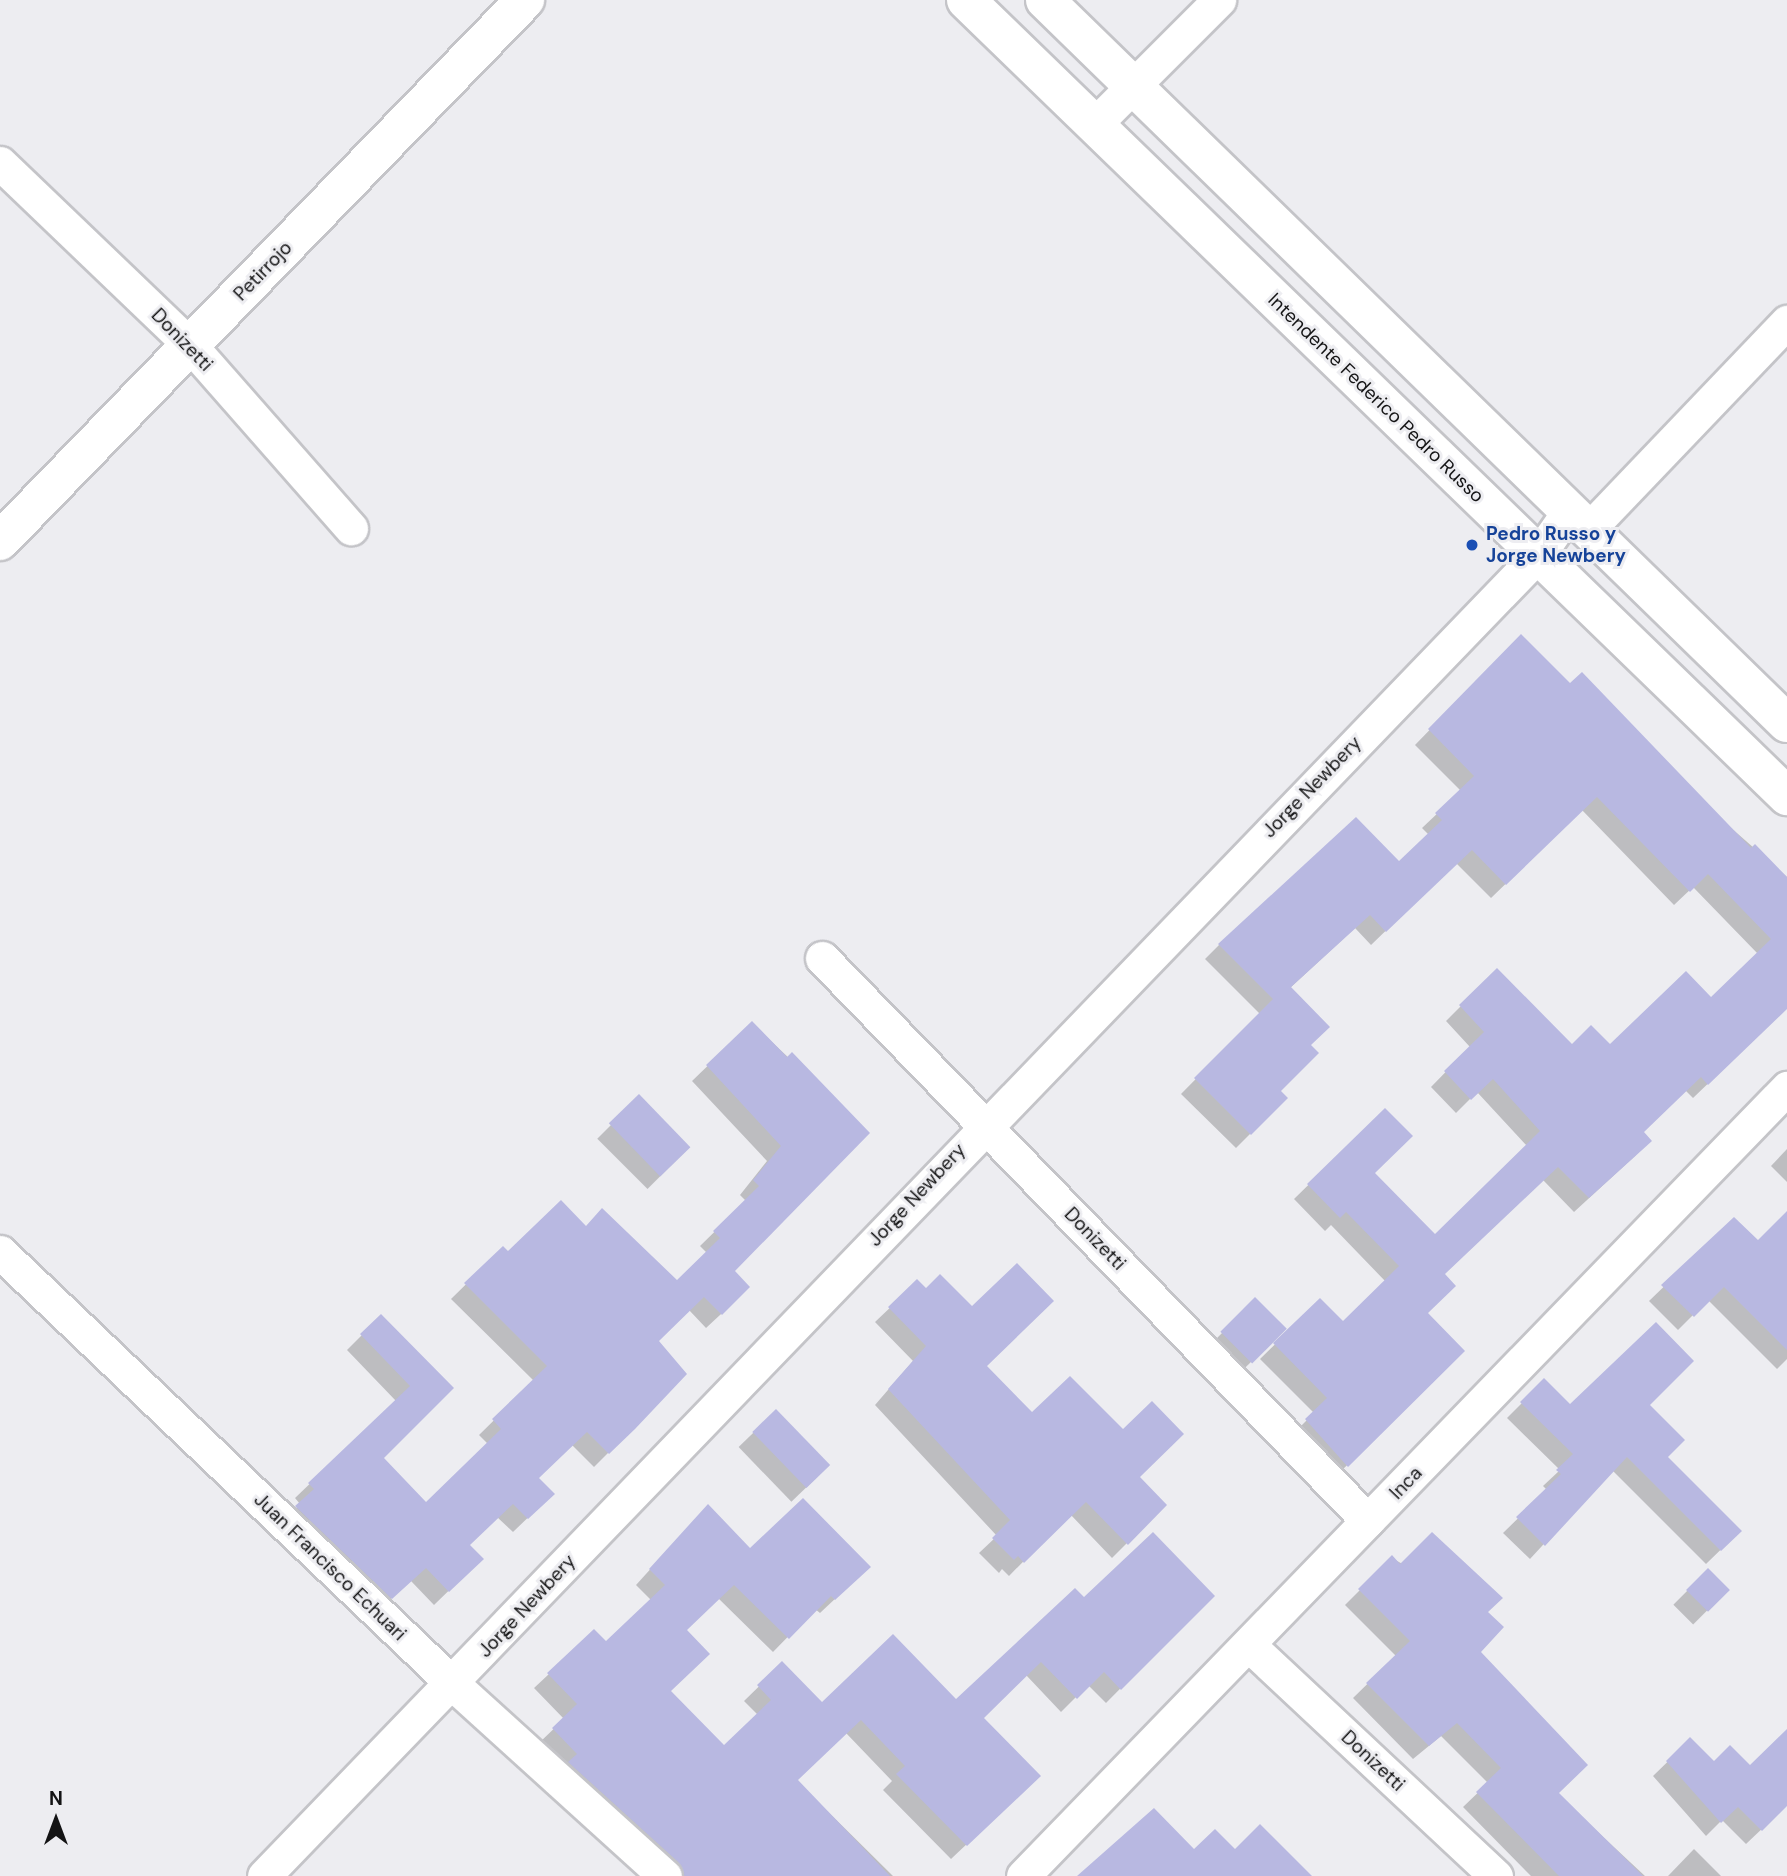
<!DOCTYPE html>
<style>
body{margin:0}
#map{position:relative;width:1787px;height:1876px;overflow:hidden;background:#ededf1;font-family:"DM Sans",sans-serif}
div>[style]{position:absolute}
.shadow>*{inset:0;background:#0003;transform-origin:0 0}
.building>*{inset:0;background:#b8b8e1;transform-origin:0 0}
.roads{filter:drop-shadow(2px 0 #c4c4c8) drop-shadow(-2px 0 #c4c4c8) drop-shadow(0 2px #c4c4c8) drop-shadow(0 -2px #c4c4c8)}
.street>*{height:33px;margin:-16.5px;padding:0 16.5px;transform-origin:16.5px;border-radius:16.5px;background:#fff}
.secondary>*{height:38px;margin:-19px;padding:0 19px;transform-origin:19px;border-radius:19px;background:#fff}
.dots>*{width:19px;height:19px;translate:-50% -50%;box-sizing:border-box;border:4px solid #ededf1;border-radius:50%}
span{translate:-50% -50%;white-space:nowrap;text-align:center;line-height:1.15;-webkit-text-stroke:6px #ededf1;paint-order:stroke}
.street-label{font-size:19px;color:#141415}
.transit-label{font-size:19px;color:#164399;font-weight:700}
.left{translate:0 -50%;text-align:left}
.north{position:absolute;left:21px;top:1785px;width:70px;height:70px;-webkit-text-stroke:5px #ededf1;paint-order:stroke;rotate:0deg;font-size:19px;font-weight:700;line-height:28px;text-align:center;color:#141415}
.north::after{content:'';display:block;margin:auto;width:24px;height:32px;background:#141415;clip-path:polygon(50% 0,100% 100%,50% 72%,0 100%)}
</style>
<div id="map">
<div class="shadow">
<div style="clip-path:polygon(1521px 636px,1569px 686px,1787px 877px,1787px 1008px,1693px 1098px,1685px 1090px,1641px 1132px,1636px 1155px,1574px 1212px,1543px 1180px,1443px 1275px,1426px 1313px,1463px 1351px,1332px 1480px,1292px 1435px,1314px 1413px,1260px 1359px,1320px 1300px,1343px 1323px,1386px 1282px,1331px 1225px,1325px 1231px,1294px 1199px,1385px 1110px,1373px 1173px,1435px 1236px,1527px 1146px,1477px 1092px,1456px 1113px,1431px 1087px,1470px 1047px,1446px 1021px,1497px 970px,1572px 1046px,1610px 1046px,1711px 999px,1758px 954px,1693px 887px,1674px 905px,1582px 810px,1491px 898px,1456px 863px,1371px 945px,1355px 928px,1290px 988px,1309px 1045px,1279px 1091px,1286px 1098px,1236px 1148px,1181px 1094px,1260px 1014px,1205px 959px,1219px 945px,1399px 864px,1429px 835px,1422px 828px,1461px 791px,1415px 745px)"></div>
<div style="clip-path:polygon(752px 1023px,868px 1133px,732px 1271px,734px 1302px,706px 1328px,689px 1310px,657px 1341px,634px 1427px,594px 1467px,572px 1445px,537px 1478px,538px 1508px,513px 1532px,497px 1517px,468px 1545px,467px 1573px,434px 1605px,411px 1581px,376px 1612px,282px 1522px,300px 1504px,295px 1498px,396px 1401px,347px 1350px,381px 1316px,451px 1388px,381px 1458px,426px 1504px,488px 1444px,479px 1435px,534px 1381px,451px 1299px,503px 1248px,508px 1253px,585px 1228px,677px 1282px,707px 1253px,700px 1246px,746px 1201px,740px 1195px,767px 1161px,692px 1081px)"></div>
<div style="left:639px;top:1097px;width:71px;height:59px;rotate:45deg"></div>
<div style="clip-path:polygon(1787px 1149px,1787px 1182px,1771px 1166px)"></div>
<div style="clip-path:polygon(1787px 1213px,1787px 1359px,1777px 1369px,1708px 1300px,1678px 1330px,1649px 1301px,1734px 1219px,1758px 1243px)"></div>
<div style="clip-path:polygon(917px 1282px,985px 1366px,1032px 1414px,1138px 1477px,1165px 1505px,1112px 1558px,1070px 1514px,1009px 1576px,1002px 1569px,999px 1573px,979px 1553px,997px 1536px,875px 1405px,913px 1361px,875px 1322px)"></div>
<div style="left:1255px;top:1300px;width:41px;height:67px;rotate:45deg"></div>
<div style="clip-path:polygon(1544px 1381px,1570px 1407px,1647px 1405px,1666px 1457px,1740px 1531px,1706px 1564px,1612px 1470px,1530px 1559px,1503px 1533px,1547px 1490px,1543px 1486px,1560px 1470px,1507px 1418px)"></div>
<div style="left:776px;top:1411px;width:76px;height:52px;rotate:46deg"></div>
<div style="clip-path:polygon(694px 1521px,750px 1550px,854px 1581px,820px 1613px,815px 1609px,773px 1652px,718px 1598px,685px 1630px,669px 1692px,724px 1748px,758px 1715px,744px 1701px,782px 1664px,822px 1704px,956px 1702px,1084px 1600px,1212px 1596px,1106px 1703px,1088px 1685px,1061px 1712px,1026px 1675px,982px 1718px,1024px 1790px,951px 1859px,883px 1790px,892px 1781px,846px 1733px,796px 1780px,893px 1876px,664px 1876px,539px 1743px,564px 1719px,534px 1688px,549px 1674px,606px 1643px,651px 1600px,636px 1585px)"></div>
<div style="clip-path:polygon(1392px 1558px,1486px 1612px,1479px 1652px,1556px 1793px,1645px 1876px,1531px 1876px,1463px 1807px,1488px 1783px,1441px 1736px,1413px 1759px,1353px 1698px,1396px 1656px,1345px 1605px)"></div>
<div style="left:1708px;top:1570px;width:28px;height:49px;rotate:45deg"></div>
<div style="clip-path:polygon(1787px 1731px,1787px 1805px,1746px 1844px,1722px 1820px,1706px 1836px,1653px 1776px,1690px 1740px,1714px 1763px,1750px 1768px)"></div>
<div style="clip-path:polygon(1694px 1849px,1721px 1876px,1668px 1876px)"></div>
</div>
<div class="building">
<div style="clip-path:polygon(1521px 634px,1570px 683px,1582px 672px,1751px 848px,1755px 844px,1787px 877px,1787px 1009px,1708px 1085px,1701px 1077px,1644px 1132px,1652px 1141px,1589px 1198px,1558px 1167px,1445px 1274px,1456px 1286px,1428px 1313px,1465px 1351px,1348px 1467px,1305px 1419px,1327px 1398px,1273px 1343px,1320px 1298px,1343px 1321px,1399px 1266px,1346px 1212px,1340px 1218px,1307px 1184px,1385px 1108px,1413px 1136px,1375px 1173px,1435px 1234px,1540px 1131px,1493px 1079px,1471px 1100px,1444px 1071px,1484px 1032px,1459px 1005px,1497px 968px,1572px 1044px,1591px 1025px,1610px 1044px,1686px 971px,1711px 997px,1771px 939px,1708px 874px,1690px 892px,1597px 797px,1506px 885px,1472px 850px,1386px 932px,1370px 915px,1291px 987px,1330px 1027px,1311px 1045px,1319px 1053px,1281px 1091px,1288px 1098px,1251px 1135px,1194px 1078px,1273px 999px,1218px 944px,1356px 817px,1399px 861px,1442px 820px,1435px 813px,1474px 776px,1428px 729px)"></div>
<div style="clip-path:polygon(752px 1021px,787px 1057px,792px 1052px,870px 1133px,735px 1271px,750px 1287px,722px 1315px,704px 1297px,659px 1341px,687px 1374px,635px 1429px,609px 1454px,587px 1432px,539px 1478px,555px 1494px,528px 1519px,513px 1504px,470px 1545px,484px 1559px,449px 1592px,426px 1568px,392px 1599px,295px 1506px,314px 1489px,308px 1483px,410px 1386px,360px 1334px,381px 1314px,454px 1388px,384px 1458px,426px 1502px,501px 1429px,492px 1419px,547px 1366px,464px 1283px,503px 1246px,508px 1251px,561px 1200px,586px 1226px,602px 1208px,677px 1280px,720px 1238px,713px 1231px,759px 1186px,753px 1180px,781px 1146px,706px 1065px)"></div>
<div style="left:639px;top:1094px;width:74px;height:42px;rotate:46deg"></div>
<div style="clip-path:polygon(1787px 1211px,1787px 1350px,1724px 1287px,1694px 1317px,1661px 1285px,1734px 1217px,1758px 1240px)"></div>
<div style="clip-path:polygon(1017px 1263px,1054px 1301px,987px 1366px,1032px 1412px,1070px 1376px,1123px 1429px,1152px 1401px,1184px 1434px,1140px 1477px,1167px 1505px,1128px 1545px,1086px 1502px,1024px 1563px,1018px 1556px,1014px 1560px,992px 1538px,1010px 1520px,888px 1389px,926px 1346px,888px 1307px,917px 1279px,926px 1288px,940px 1274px,972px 1306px)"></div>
<div style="left:1255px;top:1297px;width:45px;height:49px;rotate:45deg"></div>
<div style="clip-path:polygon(1656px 1322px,1694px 1361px,1650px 1405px,1685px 1440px,1668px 1457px,1742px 1531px,1721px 1551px,1627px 1457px,1545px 1546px,1516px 1517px,1561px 1474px,1556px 1470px,1573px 1454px,1520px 1402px,1544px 1378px,1570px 1404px)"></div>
<div style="left:776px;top:1409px;width:78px;height:33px;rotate:46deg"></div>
<div style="clip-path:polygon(803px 1498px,871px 1567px,835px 1600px,831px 1596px,789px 1639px,734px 1585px,687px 1630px,710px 1654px,671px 1691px,724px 1745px,771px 1700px,757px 1685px,782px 1661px,822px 1702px,893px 1634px,956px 1699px,1075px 1588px,1084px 1597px,1153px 1532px,1215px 1596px,1121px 1690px,1104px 1672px,1077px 1699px,1041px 1662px,984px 1718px,1041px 1776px,967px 1846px,896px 1774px,905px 1766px,861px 1720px,798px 1780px,890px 1876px,684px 1876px,678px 1862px,568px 1762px,577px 1754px,552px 1728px,577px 1704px,547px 1673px,594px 1629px,606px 1641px,665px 1585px,649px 1569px,708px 1504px,750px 1548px)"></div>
<div style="clip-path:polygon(1432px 1532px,1503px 1598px,1488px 1612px,1504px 1627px,1481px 1652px,1588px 1765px,1559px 1793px,1643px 1876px,1559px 1876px,1476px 1792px,1501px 1768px,1457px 1723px,1429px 1746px,1366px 1683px,1410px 1641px,1358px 1589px,1392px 1555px,1400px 1564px)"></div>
<div style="left:1708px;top:1568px;width:31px;height:31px;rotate:45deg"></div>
<div style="clip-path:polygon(1787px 1729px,1787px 1806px,1762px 1831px,1738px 1807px,1721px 1823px,1666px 1761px,1690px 1737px,1714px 1761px,1730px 1745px,1750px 1765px)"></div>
<div style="clip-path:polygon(1154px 1808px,1194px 1849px,1215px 1829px,1235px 1849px,1260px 1824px,1312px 1876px,1077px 1876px)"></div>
</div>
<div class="roads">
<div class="street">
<div style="left:1094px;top:125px;width:177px;rotate:-45deg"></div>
<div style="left:0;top:163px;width:263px;rotate:43.8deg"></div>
<div style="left:190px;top:345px;width:244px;rotate:48.7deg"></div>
<div style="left:1588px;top:530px;width:288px;rotate:-46.3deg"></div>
<div style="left:822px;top:958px;width:784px;rotate:45.88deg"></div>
<div style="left:0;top:1252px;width:626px;rotate:43.64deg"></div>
<div style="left:453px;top:1684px;width:286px;rotate:42.2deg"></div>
<div style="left:1250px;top:1646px;width:337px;rotate:43.1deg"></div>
<div style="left:264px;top:1876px;width:1837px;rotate:-46.04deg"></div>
<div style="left:1539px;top:554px;width:52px;rotate:-55.1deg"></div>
<div style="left:1023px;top:1876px;width:1098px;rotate:-45.89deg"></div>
</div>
<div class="secondary">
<div style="left:966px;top:0;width:1144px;rotate:44.11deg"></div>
<div style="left:1045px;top:0;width:1036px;rotate:44.26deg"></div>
<div style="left:0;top:541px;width:754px;rotate:-45.86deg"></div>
</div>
</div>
<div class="dots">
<div style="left:1472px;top:545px;background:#1a4fb4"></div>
</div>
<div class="street-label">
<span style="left:263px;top:271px;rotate:-46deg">Petirrojo</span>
<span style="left:182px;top:340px;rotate:46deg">Donizetti</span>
<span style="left:1376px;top:398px;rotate:44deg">Intendente Federico Pedro Russo</span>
<span style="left:1312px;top:787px;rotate:-46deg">Jorge Newbery</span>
<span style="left:917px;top:1195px;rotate:-47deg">Jorge Newbery</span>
<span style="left:1095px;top:1239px;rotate:46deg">Donizetti</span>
<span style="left:1406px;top:1483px;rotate:-46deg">Inca</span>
<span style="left:330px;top:1567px;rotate:44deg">Juan Francisco Echuari</span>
<span style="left:527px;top:1606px;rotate:-47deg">Jorge Newbery</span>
<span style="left:1373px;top:1761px;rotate:43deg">Donizetti</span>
</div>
<div class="transit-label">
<span class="left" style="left:1486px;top:545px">Pedro Russo y<br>Jorge Newbery</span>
</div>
<div class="north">N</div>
</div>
